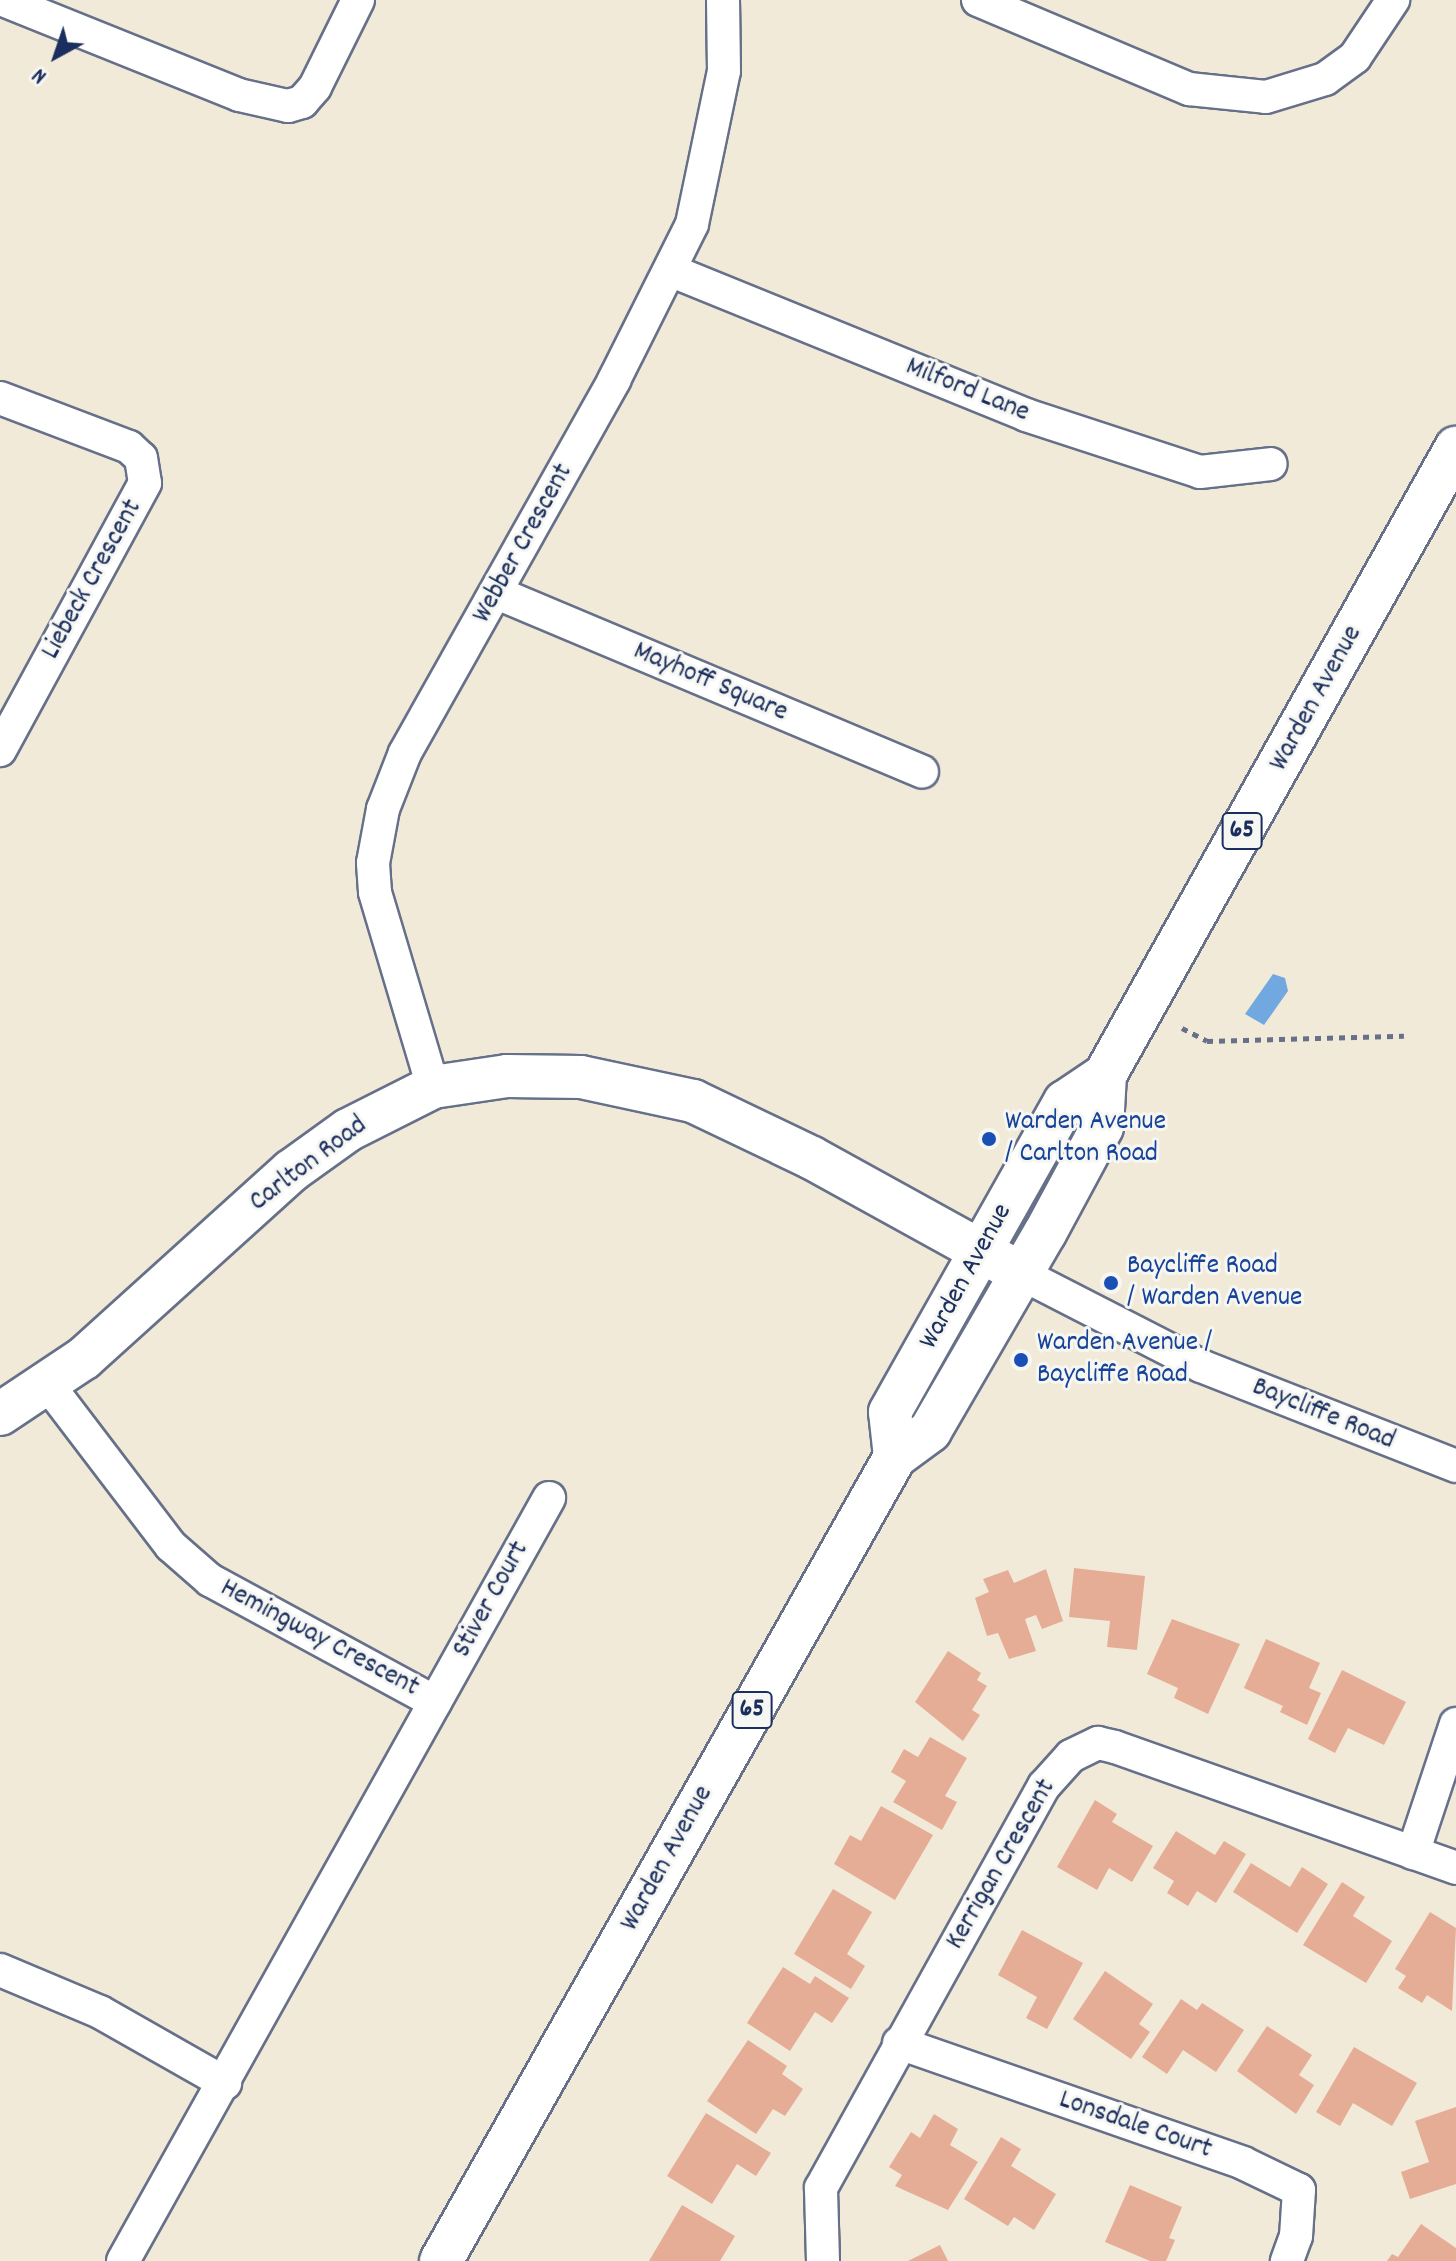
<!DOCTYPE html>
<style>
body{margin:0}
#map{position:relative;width:1456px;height:2261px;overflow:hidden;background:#f2ead8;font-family:Dekko,sans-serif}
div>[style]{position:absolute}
.water>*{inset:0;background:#72a8e0}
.building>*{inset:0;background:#e5ad95}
.path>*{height:5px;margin-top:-2.5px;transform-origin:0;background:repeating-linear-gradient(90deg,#667089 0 6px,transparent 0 12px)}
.roads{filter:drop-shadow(2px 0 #667089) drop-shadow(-2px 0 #667089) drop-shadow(0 2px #667089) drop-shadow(0 -2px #667089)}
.minor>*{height:32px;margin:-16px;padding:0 16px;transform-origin:16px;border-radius:16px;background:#fff}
.major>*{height:42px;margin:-21px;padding:0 21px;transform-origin:21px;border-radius:21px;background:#fff}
.dots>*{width:22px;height:22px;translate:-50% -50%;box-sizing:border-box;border:4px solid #f6f6f2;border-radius:50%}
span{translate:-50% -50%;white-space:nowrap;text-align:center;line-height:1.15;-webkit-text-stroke:6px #f6f6f2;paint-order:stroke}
.shield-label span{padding:2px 6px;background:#f6f6f2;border:2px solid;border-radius:6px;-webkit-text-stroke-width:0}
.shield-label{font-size:26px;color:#1b2f5e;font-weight:700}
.street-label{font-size:28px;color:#1b2f5e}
.transit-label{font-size:28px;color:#164399}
.left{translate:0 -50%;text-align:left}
.north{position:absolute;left:16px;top:16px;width:80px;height:80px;-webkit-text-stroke:6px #f6f6f2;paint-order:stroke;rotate:220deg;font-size:22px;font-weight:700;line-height:32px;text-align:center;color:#1b2f5e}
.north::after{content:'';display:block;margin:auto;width:28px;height:36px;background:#1b2f5e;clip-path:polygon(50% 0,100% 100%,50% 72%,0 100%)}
</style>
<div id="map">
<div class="water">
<div style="clip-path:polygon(1273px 974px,1285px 978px,1288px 991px,1264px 1025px,1245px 1014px)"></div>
</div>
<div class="building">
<div style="clip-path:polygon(1074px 1568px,1145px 1576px,1137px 1650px,1107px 1647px,1110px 1621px,1069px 1617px)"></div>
<div style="clip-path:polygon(1046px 1569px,1063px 1621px,1042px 1629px,1036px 1615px,1025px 1619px,1036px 1651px,1009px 1659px,998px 1633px,987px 1636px,975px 1598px,989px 1592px,983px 1579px,1008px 1570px,1014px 1583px)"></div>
<div style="clip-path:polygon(1172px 1619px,1240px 1644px,1208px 1714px,1174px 1698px,1178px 1688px,1147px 1674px)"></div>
<div style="clip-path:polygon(1266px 1639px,1320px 1663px,1309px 1688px,1321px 1693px,1307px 1725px,1280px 1712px,1283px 1706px,1244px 1688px)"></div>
<div style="clip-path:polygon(948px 1651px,981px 1673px,977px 1680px,987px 1686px,972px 1710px,980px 1715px,963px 1741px,915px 1702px)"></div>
<div style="clip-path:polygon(1342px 1670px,1406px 1702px,1384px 1745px,1348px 1728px,1335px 1753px,1308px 1739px)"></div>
<div style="clip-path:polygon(930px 1737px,967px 1758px,945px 1796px,957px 1802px,942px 1830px,893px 1802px,906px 1781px,891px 1772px,904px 1749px,918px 1757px)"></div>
<div style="clip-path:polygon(1095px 1800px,1117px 1814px,1112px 1822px,1153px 1846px,1132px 1882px,1109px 1868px,1097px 1890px,1057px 1867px)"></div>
<div style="clip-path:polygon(881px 1806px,933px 1835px,895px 1900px,834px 1864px,850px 1835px,861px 1841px)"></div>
<div style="clip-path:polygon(1176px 1831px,1215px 1855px,1224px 1841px,1246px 1854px,1216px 1903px,1197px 1891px,1188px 1906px,1167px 1893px,1174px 1881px,1153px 1868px)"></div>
<div style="clip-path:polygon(1251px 1863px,1290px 1887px,1302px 1867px,1328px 1884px,1297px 1933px,1233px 1892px)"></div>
<div style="clip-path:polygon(1342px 1882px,1365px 1897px,1353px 1916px,1392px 1941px,1366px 1983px,1303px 1945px)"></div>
<div style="clip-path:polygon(833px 1889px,872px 1912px,847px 1954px,865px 1966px,851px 1989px,794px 1954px)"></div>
<div style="clip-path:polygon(1430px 1912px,1456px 1928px,1452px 2011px,1427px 1995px,1422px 2003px,1398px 1988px,1406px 1976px,1395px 1969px)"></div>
<div style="clip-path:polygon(1022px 1930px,1083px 1963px,1047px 2029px,1026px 2018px,1037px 1997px,998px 1975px)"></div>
<div style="clip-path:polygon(783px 1967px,810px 1984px,815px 1976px,849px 1998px,832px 2023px,815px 2012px,790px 2051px,747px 2023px)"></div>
<div style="clip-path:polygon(1105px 1971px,1153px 2004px,1139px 2024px,1150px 2032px,1131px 2059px,1073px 2019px)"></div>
<div style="clip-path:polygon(1181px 1999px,1197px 2010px,1202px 2003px,1244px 2030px,1216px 2072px,1183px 2050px,1167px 2074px,1142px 2057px)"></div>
<div style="clip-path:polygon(1267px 2026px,1312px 2055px,1299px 2075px,1314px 2085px,1296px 2114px,1237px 2071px)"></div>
<div style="clip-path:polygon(748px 2040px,787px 2066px,782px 2074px,803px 2089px,785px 2116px,773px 2109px,756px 2134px,707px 2101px)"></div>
<div style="clip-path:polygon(1354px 2047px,1417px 2083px,1392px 2126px,1353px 2103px,1340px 2126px,1316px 2112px)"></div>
<div style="clip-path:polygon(1456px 2107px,1456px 2184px,1410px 2199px,1401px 2172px,1429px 2162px,1415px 2121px)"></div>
<div style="clip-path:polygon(706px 2113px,771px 2153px,756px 2176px,737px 2164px,712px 2204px,667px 2176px)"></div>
<div style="clip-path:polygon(934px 2114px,958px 2129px,950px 2145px,978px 2162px,948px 2210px,895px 2186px,902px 2175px,889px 2167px,911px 2132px,920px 2138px)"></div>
<div style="clip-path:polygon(1001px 2137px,1021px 2149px,1011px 2166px,1056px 2194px,1034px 2230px,1014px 2217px,1008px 2226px,964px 2199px)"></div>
<div style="clip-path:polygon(1130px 2185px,1182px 2207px,1169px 2238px,1175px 2240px,1166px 2261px,1150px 2261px,1105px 2242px)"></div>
<div style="clip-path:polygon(682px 2205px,735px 2236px,720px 2261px,649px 2261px)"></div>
<div style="clip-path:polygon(1421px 2224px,1456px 2248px,1456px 2261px,1387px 2261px,1392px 2254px,1398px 2257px)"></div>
<div style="clip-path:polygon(940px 2245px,948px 2261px,908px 2261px)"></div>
</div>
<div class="path">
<div style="left:1182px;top:1028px;width:28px;rotate:27deg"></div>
<div style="left:1207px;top:1041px;width:197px;rotate:-1.5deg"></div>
</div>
<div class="roads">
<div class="minor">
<div style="left:3px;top:0;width:254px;rotate:21.9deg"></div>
<div style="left:239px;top:95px;width:50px;rotate:12.7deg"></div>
<div style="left:288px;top:106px;width:15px;rotate:-16deg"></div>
<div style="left:302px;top:102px;width:20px;rotate:-49deg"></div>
<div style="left:315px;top:87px;width:97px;rotate:-63.7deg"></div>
<div style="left:978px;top:0;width:229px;rotate:22.9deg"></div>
<div style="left:1189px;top:89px;width:77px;rotate:5.9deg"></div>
<div style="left:1266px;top:97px;width:62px;rotate:-17deg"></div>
<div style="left:1325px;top:79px;width:37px;rotate:-36deg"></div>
<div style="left:1355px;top:57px;width:69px;rotate:-56.3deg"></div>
<div style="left:672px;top:271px;width:382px;rotate:22.1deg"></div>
<div style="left:1026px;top:415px;width:183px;rotate:18.1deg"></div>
<div style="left:1200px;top:472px;width:71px;rotate:-6.4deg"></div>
<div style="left:0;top:398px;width:138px;rotate:20.8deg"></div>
<div style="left:129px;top:447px;width:16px;rotate:43deg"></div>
<div style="left:141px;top:458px;width:25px;rotate:81deg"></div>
<div style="left:145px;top:483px;width:304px;rotate:118.5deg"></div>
<div style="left:497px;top:593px;width:461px;rotate:22.8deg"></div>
<div style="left:433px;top:1087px;width:203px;rotate:-106.6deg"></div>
<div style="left:375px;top:892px;width:29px;rotate:-94deg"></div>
<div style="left:373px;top:863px;width:55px;rotate:-79.5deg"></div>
<div style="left:383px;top:809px;width:60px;rotate:-68.6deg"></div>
<div style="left:405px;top:753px;width:428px;rotate:-60.7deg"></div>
<div style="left:614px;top:380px;width:174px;rotate:-63.4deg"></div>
<div style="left:692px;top:224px;width:156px;rotate:-78.2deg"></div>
<div style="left:724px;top:71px;width:71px;rotate:-90.8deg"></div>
<div style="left:1020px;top:1273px;width:203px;rotate:27.2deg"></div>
<div style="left:1201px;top:1366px;width:274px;rotate:21.4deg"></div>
<div style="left:49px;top:1386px;width:201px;rotate:52.7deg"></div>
<div style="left:171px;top:1546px;width:52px;rotate:41.1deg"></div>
<div style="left:210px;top:1580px;width:256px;rotate:28.5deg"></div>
<div style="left:1413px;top:1853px;width:136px;rotate:-71.6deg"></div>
<div style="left:0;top:1970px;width:108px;rotate:22.8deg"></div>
<div style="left:100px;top:2012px;width:144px;rotate:29.6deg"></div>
<div style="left:899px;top:2043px;width:364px;rotate:19.2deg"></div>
<div style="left:1243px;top:2163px;width:62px;rotate:25.7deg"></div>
<div style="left:1299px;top:2190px;width:46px;rotate:93.7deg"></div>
<div style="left:1296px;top:2236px;width:27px;rotate:110deg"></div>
<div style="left:123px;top:2261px;width:874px;rotate:-60.82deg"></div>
<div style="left:823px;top:2261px;width:73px;rotate:-91.6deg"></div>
<div style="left:821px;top:2188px;width:460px;rotate:-61deg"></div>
<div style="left:1044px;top:1786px;width:40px;rotate:-48deg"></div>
<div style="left:1071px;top:1756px;width:30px;rotate:-26deg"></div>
<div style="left:1098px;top:1743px;width:17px;rotate:13deg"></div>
<div style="left:1115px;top:1747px;width:362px;rotate:19.5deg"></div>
</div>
<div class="major">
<div style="left:0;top:1414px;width:101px;rotate:-33.7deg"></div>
<div style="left:84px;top:1358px;width:279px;rotate:-42.1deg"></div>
<div style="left:291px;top:1171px;width:70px;rotate:-35.7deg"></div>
<div style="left:348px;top:1130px;width:95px;rotate:-26.8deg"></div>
<div style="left:433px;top:1087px;width:75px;rotate:-8.5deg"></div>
<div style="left:507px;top:1076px;width:74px;rotate:0.8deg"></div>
<div style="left:581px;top:1077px;width:115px;rotate:12.1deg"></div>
<div style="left:693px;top:1101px;width:132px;rotate:25.6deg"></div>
<div style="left:812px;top:1158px;width:238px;rotate:28.9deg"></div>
<div style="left:895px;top:1457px;width:45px;rotate:-96.3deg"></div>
<div style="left:890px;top:1412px;width:356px;rotate:-60.6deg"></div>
<div style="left:1065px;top:1102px;width:48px;rotate:-34deg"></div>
<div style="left:1105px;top:1075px;width:719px;rotate:-60.76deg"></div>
<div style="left:441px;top:2261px;width:923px;rotate:-60.55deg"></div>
<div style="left:895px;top:1457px;width:44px;rotate:-36.6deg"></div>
<div style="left:930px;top:1431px;width:229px;rotate:-59.9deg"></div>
<div style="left:1045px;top:1233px;width:120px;rotate:-61.7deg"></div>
<div style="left:1102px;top:1127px;width:52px;rotate:-86.7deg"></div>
</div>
</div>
<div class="dots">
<div style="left:989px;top:1139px;background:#1a4fb4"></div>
<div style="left:1111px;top:1283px;background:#1a4fb4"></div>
<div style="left:1021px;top:1360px;background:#1a4fb4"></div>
</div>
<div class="shield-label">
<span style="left:1242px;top:831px">65</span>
<span style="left:752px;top:1710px">65</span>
</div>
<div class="street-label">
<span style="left:967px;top:391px;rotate:22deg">Milford Lane</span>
<span style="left:524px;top:544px;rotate:-61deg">Webber Crescent</span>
<span style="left:93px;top:580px;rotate:-61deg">Liebeck Crescent</span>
<span style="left:710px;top:683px;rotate:23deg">Mayhoff Square</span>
<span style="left:1317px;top:699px;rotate:-61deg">Warden Avenue</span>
<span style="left:309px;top:1165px;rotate:-37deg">Carlton Road</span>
<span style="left:967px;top:1277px;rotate:-61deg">Warden Avenue</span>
<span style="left:1323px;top:1415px;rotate:22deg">Baycliffe Road</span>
<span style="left:492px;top:1600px;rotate:-61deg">Stiver Court</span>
<span style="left:319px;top:1639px;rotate:28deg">Hemingway Crescent</span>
<span style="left:668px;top:1859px;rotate:-61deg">Warden Avenue</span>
<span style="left:1002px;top:1865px;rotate:-60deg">Kerrigan Crescent</span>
<span style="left:1135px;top:2126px;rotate:19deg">Lonsdale Court</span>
</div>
<div class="transit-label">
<span class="left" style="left:1005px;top:1139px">Warden Avenue<br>/ Carlton Road</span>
<span class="left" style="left:1127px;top:1283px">Baycliffe Road<br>/ Warden Avenue</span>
<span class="left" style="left:1037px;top:1360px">Warden Avenue /<br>Baycliffe Road</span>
</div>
<div class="north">N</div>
</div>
